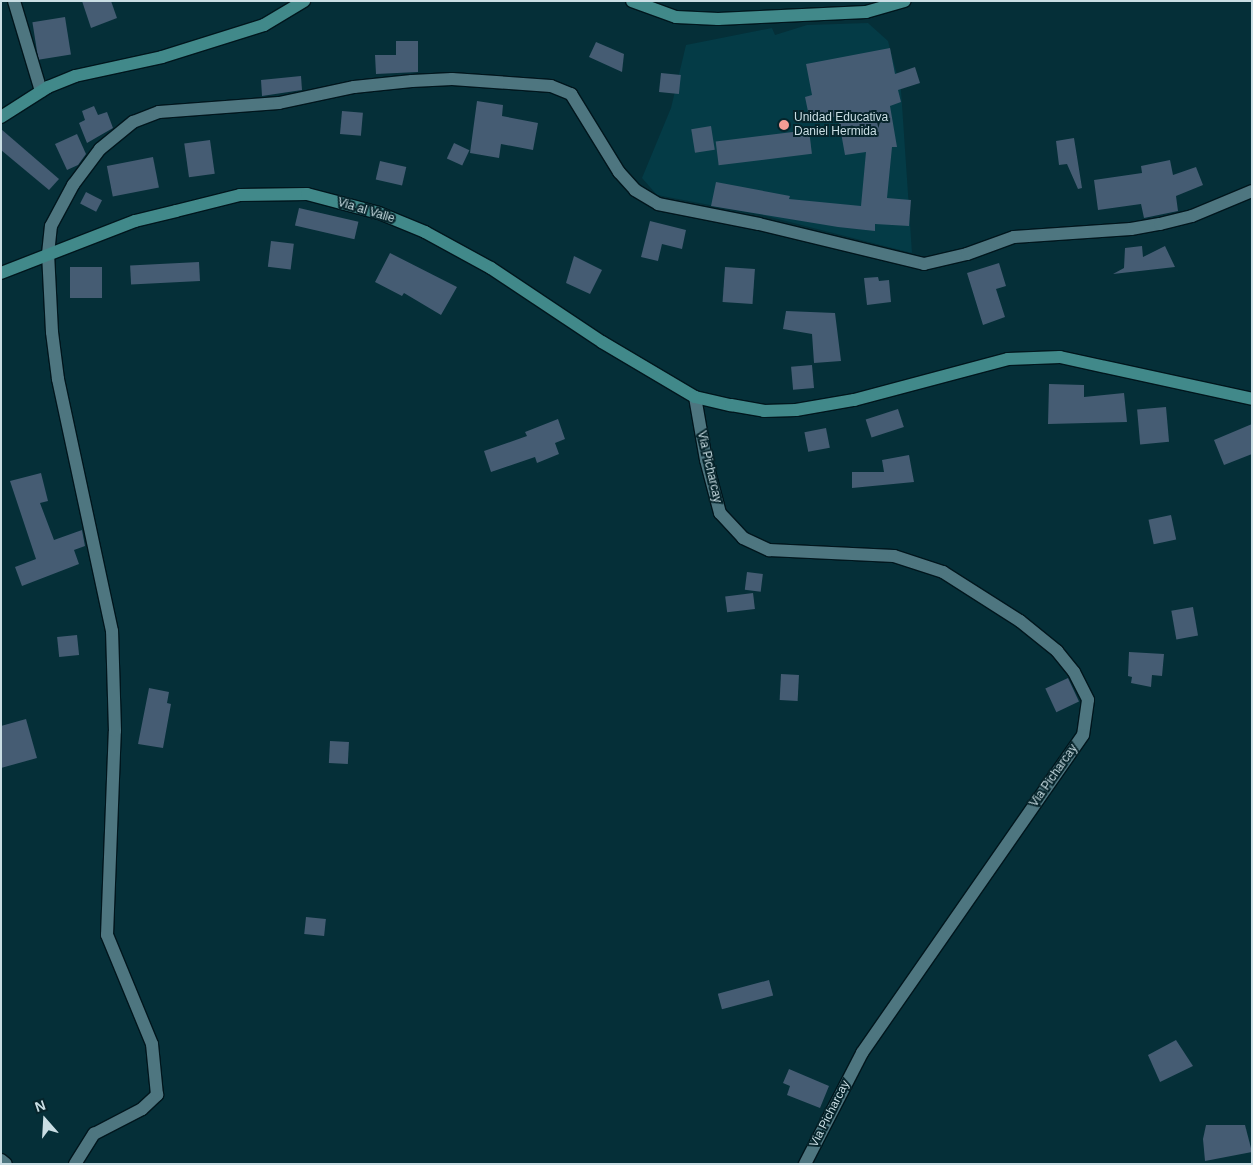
<!DOCTYPE html>
<style>
body{margin:0}
#map{position:relative;width:1253px;height:1165px;overflow:hidden;background:#052f38;font-family:Arial,sans-serif}
div>[style]{position:absolute}
.built>*{inset:0;background:#043b46}
.building>*{inset:0;background:#455c73;transform-origin:0 0}
.roads{filter:drop-shadow(1px 0 #00161d) drop-shadow(-1px 0 #00161d) drop-shadow(0 1px #00161d) drop-shadow(0 -1px #00161d)}
.street>*{height:12px;margin:-6px;padding:0 6px;transform-origin:6px;border-radius:6px;background:#4e7680}
.secondary>*{height:12px;margin:-6px;padding:0 6px;transform-origin:6px;border-radius:6px;background:#41898a}
.dots>*{width:14px;height:14px;translate:-50% -50%;box-sizing:border-box;border:2px solid #06242b;border-radius:50%}
span{translate:-50% -50%;white-space:nowrap;text-align:center;line-height:1.15;-webkit-text-stroke:4px #06242b;paint-order:stroke}
.poi-label{font-size:12px;color:#cadee4}
.left{translate:0 -50%;text-align:left}
.street-label{font-size:12px;color:#cadee4}
.frame{position:absolute;inset:0;border:2px solid #cadee4;pointer-events:none}
.north{position:absolute;left:20px;top:1095px;width:50px;height:50px;-webkit-text-stroke:4px #06242b;paint-order:stroke;rotate:341deg;font-size:14px;font-weight:700;line-height:20px;text-align:center;color:#cadee4}
.north::after{content:'';display:block;margin:auto;width:18px;height:22px;background:#cadee4;clip-path:polygon(50% 0,100% 100%,50% 72%,0 100%)}
</style>
<div id="map">
<div class="built">
<div style="clip-path:polygon(868px 23px,888px 41px,901px 90px,912px 253px,762px 215px,657px 195px,642px 178px,671px 108px,686px 45px,772px 28px,775px 35px,807px 25px)"></div>
</div>
<div class="building">
<div style="clip-path:polygon(82px 1px,111px 1px,117px 18px,91px 28px)"></div>
<div style="left:65px;top:17px;width:38px;height:33px;rotate:81deg"></div>
<div style="clip-path:polygon(396px 41px,418px 41px,418px 72px,376px 74px,375px 55px,396px 55px)"></div>
<div style="clip-path:polygon(596px 42px,624px 54px,622px 72px,589px 57px)"></div>
<div style="clip-path:polygon(890px 48px,895px 74px,915px 67px,920px 83px,898px 90px,901px 102px,890px 106px,897px 147px,892px 147px,887px 198px,911px 200px,909px 226px,875px 224px,875px 231px,838px 227px,711px 206px,716px 182px,790px 196px,789px 199px,861px 206px,866px 152px,845px 155px,838px 116px,810px 121px,805px 97px,812px 95px,806px 64px)"></div>
<div style="left:661px;top:73px;width:20px;height:19px;rotate:6deg"></div>
<div style="clip-path:polygon(301px 76px,302px 90px,262px 96px,261px 80px)"></div>
<div style="clip-path:polygon(477px 101px,503px 105px,502px 116px,538px 123px,533px 150px,501px 144px,499px 158px,470px 153px)"></div>
<div style="clip-path:polygon(94px 106px,98px 115px,107px 112px,113px 128px,87px 143px,79px 123px,85px 120px,82px 111px)"></div>
<div style="left:342px;top:111px;width:21px;height:23px;rotate:5deg"></div>
<div style="left:711px;top:126px;width:24px;height:20px;rotate:81deg"></div>
<div style="clip-path:polygon(1px 129px,59px 179px,49px 190px,1px 150px)"></div>
<div style="left:809px;top:130px;width:24px;height:94px;rotate:83deg"></div>
<div style="clip-path:polygon(77px 134px,86px 154px,78px 165px,67px 170px,55px 144px)"></div>
<div style="clip-path:polygon(1074px 138px,1082px 188px,1078px 189px,1067px 164px,1059px 165px,1056px 141px)"></div>
<div style="left:210px;top:140px;width:34px;height:26px;rotate:82deg"></div>
<div style="left:454px;top:143px;width:17px;height:17px;rotate:25deg"></div>
<div style="left:153px;top:157px;width:31px;height:47px;rotate:79deg"></div>
<div style="clip-path:polygon(1170px 160px,1173px 175px,1196px 167px,1203px 185px,1176px 196px,1178px 211px,1144px 218px,1141px 204px,1098px 210px,1094px 180px,1142px 173px,1141px 166px)"></div>
<div style="left:380px;top:161px;width:27px;height:19px;rotate:13deg"></div>
<div style="left:86px;top:192px;width:18px;height:13px;rotate:27deg"></div>
<div style="left:299px;top:208px;width:61px;height:18px;rotate:13deg"></div>
<div style="clip-path:polygon(650px 221px,686px 230px,682px 249px,662px 244px,658px 261px,641px 257px)"></div>
<div style="left:271px;top:241px;width:23px;height:26px;rotate:7deg"></div>
<div style="clip-path:polygon(1142px 246px,1143px 257px,1165px 246px,1175px 267px,1113px 274px,1124px 268px,1125px 248px)"></div>
<div style="clip-path:polygon(390px 253px,457px 287px,441px 315px,404px 293px,402px 296px,375px 282px)"></div>
<div style="clip-path:polygon(574px 256px,602px 270px,590px 294px,566px 283px)"></div>
<div style="left:199px;top:262px;width:19px;height:69px;rotate:87deg"></div>
<div style="clip-path:polygon(999px 263px,1006px 286px,996px 289px,1005px 317px,983px 325px,967px 273px)"></div>
<div style="left:102px;top:267px;width:31px;height:32px;rotate:90deg"></div>
<div style="left:725px;top:267px;width:30px;height:35px;rotate:4deg"></div>
<div style="clip-path:polygon(878px 277px,879px 281px,889px 280px,891px 302px,867px 305px,864px 278px)"></div>
<div style="clip-path:polygon(786px 311px,835px 313px,841px 361px,814px 363px,812px 334px,783px 329px)"></div>
<div style="left:812px;top:365px;width:23px;height:21px;rotate:85deg"></div>
<div style="clip-path:polygon(1049px 384px,1084px 385px,1084px 397px,1124px 393px,1127px 422px,1048px 424px)"></div>
<div style="left:1166px;top:407px;width:35px;height:29px;rotate:85deg"></div>
<div style="left:898px;top:409px;width:19px;height:34px;rotate:72deg"></div>
<div style="clip-path:polygon(558px 419px,565px 439px,555px 443px,559px 454px,537px 463px,535px 457px,491px 472px,484px 451px,527px 436px,525px 432px)"></div>
<div style="clip-path:polygon(1252px 424px,1252px 454px,1224px 465px,1214px 440px)"></div>
<div style="left:826px;top:428px;width:20px;height:22px;rotate:79deg"></div>
<div style="clip-path:polygon(909px 455px,914px 482px,852px 488px,852px 472px,884px 472px,882px 460px)"></div>
<div style="clip-path:polygon(41px 473px,48px 501px,40px 503px,54px 540px,82px 530px,85px 546px,74px 550px,79px 564px,22px 586px,15px 567px,36px 559px,10px 481px)"></div>
<div style="left:1171px;top:515px;width:25px;height:23px;rotate:78deg"></div>
<div style="left:747px;top:572px;width:16px;height:18px;rotate:7deg"></div>
<div style="left:753px;top:593px;width:16px;height:28px;rotate:83deg"></div>
<div style="left:1193px;top:607px;width:29px;height:22px;rotate:80deg"></div>
<div style="left:77px;top:635px;width:20px;height:20px;rotate:84deg"></div>
<div style="clip-path:polygon(1129px 652px,1164px 654px,1162px 676px,1152px 675px,1151px 687px,1131px 683px,1132px 677px,1128px 676px)"></div>
<div style="left:781px;top:674px;width:18px;height:26px;rotate:3deg"></div>
<div style="left:1068px;top:678px;width:26px;height:25px;rotate:65deg"></div>
<div style="clip-path:polygon(149px 688px,169px 692px,167px 703px,171px 704px,163px 748px,138px 744px)"></div>
<div style="clip-path:polygon(26px 719px,37px 758px,1px 768px,1px 726px)"></div>
<div style="left:330px;top:741px;width:19px;height:22px;rotate:3deg"></div>
<div style="left:306px;top:917px;width:20px;height:17px;rotate:6deg"></div>
<div style="left:769px;top:980px;width:16px;height:53px;rotate:75deg"></div>
<div style="clip-path:polygon(1176px 1040px,1193px 1066px,1160px 1082px,1148px 1055px)"></div>
<div style="clip-path:polygon(789px 1069px,829px 1086px,820px 1108px,787px 1095px,790px 1086px,783px 1083px)"></div>
<div style="clip-path:polygon(1206px 1125px,1245px 1125px,1252px 1152px,1205px 1161px,1203px 1139px)"></div>
</div>
<div class="roads">
<div class="street">
<div style="left:14px;top:1px;width:94px;rotate:73.3deg"></div>
<div style="left:695px;top:397px;width:64px;rotate:80.1deg"></div>
<div style="left:706px;top:460px;width:55px;rotate:75.2deg"></div>
<div style="left:720px;top:513px;width:34px;rotate:47deg"></div>
<div style="left:743px;top:538px;width:29px;rotate:25deg"></div>
<div style="left:769px;top:550px;width:125px;rotate:2.7deg"></div>
<div style="left:894px;top:556px;width:52px;rotate:18.1deg"></div>
<div style="left:943px;top:572px;width:91px;rotate:32.5deg"></div>
<div style="left:1020px;top:621px;width:48px;rotate:39deg"></div>
<div style="left:1057px;top:651px;width:27px;rotate:51deg"></div>
<div style="left:1074px;top:672px;width:31px;rotate:63deg"></div>
<div style="left:1088px;top:700px;width:35px;rotate:98deg"></div>
<div style="left:1083px;top:735px;width:387px;rotate:124.8deg"></div>
<div style="left:862px;top:1053px;width:125px;rotate:117.2deg"></div>
<div style="left:1px;top:1160px;width:6px;rotate:39deg"></div>
<div style="left:75px;top:1164px;width:36px;rotate:-58deg"></div>
<div style="left:94px;top:1134px;width:54px;rotate:-27.5deg"></div>
<div style="left:142px;top:1109px;width:21px;rotate:-43deg"></div>
<div style="left:157px;top:1095px;width:51px;rotate:-95.6deg"></div>
<div style="left:152px;top:1044px;width:118px;rotate:-112.4deg"></div>
<div style="left:107px;top:935px;width:204px;rotate:-87.8deg"></div>
<div style="left:115px;top:731px;width:100px;rotate:-91.7deg"></div>
<div style="left:112px;top:631px;width:258px;rotate:-102.1deg"></div>
<div style="left:58px;top:379px;width:47px;rotate:-97.3deg"></div>
<div style="left:52px;top:332px;width:78px;rotate:-92.9deg"></div>
<div style="left:48px;top:254px;width:28px;rotate:-84deg"></div>
<div style="left:51px;top:226px;width:47px;rotate:-61.8deg"></div>
<div style="left:73px;top:185px;width:45px;rotate:-53.1deg"></div>
<div style="left:100px;top:149px;width:43px;rotate:-39.3deg"></div>
<div style="left:133px;top:122px;width:28px;rotate:-21deg"></div>
<div style="left:159px;top:112px;width:120px;rotate:-4.3deg"></div>
<div style="left:279px;top:103px;width:77px;rotate:-12deg"></div>
<div style="left:354px;top:87px;width:58px;rotate:-5.9deg"></div>
<div style="left:412px;top:81px;width:40px;rotate:-2.9deg"></div>
<div style="left:452px;top:79px;width:99px;rotate:4deg"></div>
<div style="left:551px;top:86px;width:22px;rotate:22deg"></div>
<div style="left:571px;top:94px;width:92px;rotate:58.4deg"></div>
<div style="left:619px;top:172px;width:24px;rotate:48deg"></div>
<div style="left:635px;top:190px;width:27px;rotate:31deg"></div>
<div style="left:658px;top:204px;width:103px;rotate:11.2deg"></div>
<div style="left:759px;top:224px;width:170px;rotate:13.6deg"></div>
<div style="left:924px;top:264px;width:44px;rotate:-13.1deg"></div>
<div style="left:967px;top:254px;width:50px;rotate:-19.9deg"></div>
<div style="left:1014px;top:237px;width:117px;rotate:-3.9deg"></div>
<div style="left:1131px;top:229px;width:29px;rotate:-10deg"></div>
<div style="left:1160px;top:224px;width:33px;rotate:-14deg"></div>
<div style="left:1192px;top:216px;width:65px;rotate:-22.6deg"></div>
</div>
<div class="secondary">
<div style="left:632px;top:1px;width:47px;rotate:20deg"></div>
<div style="left:676px;top:17px;width:42px;rotate:2.7deg"></div>
<div style="left:718px;top:19px;width:148px;rotate:-2.7deg"></div>
<div style="left:866px;top:12px;width:40px;rotate:-16deg"></div>
<div style="left:1px;top:117px;width:56px;rotate:-32.6deg"></div>
<div style="left:48px;top:87px;width:29px;rotate:-22deg"></div>
<div style="left:75px;top:76px;width:89px;rotate:-12.3deg"></div>
<div style="left:162px;top:57px;width:107px;rotate:-17.4deg"></div>
<div style="left:264px;top:25px;width:47px;rotate:-31deg"></div>
<div style="left:1px;top:273px;width:144px;rotate:-21.2deg"></div>
<div style="left:135px;top:221px;width:42px;rotate:-13.7deg"></div>
<div style="left:176px;top:211px;width:66px;rotate:-14deg"></div>
<div style="left:240px;top:195px;width:67px;rotate:-0.9deg"></div>
<div style="left:307px;top:194px;width:74px;rotate:14.8deg"></div>
<div style="left:379px;top:213px;width:50px;rotate:22.4deg"></div>
<div style="left:425px;top:232px;width:75px;rotate:28.6deg"></div>
<div style="left:491px;top:268px;width:133px;rotate:33.7deg"></div>
<div style="left:602px;top:342px;width:108px;rotate:30.6deg"></div>
<div style="left:695px;top:397px;width:37px;rotate:13deg"></div>
<div style="left:731px;top:405px;width:34px;rotate:10deg"></div>
<div style="left:764px;top:411px;width:32px;rotate:-2deg"></div>
<div style="left:796px;top:410px;width:59px;rotate:-9.8deg"></div>
<div style="left:854px;top:400px;width:159px;rotate:-14.9deg"></div>
<div style="left:1008px;top:359px;width:52px;rotate:-2.2deg"></div>
<div style="left:1060px;top:357px;width:197px;rotate:12.3deg"></div>
</div>
</div>
<div class="dots">
<div style="left:784px;top:125px;background:#f59c94"></div>
</div>
<div class="poi-label">
<span class="left" style="left:794px;top:125px">Unidad Educativa<br>Daniel Hermida</span>
</div>
<div class="street-label">
<span style="left:366px;top:211px;rotate:17deg">Via al Valle</span>
<span style="left:709px;top:467px;rotate:77deg">Via Picharcay</span>
<span style="left:1054px;top:776px;rotate:-55deg">Via Picharcay</span>
<span style="left:830px;top:1114px;rotate:-63deg">Via Picharcay</span>
</div>
<div class="frame"></div>
<div class="north">N</div>
</div>
